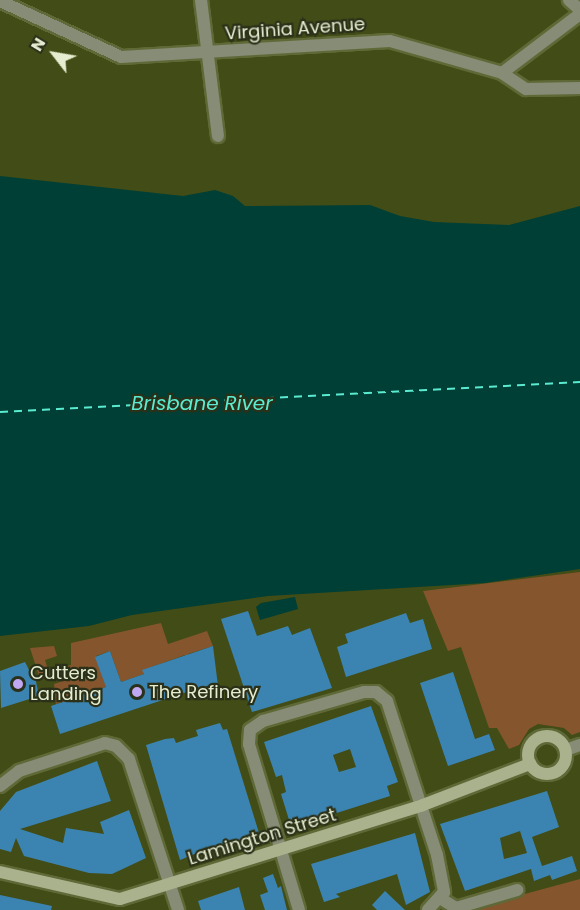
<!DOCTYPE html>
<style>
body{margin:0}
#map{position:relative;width:580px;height:910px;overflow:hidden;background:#424c16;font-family:Poppins,sans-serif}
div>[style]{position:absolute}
.green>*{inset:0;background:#85552d}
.water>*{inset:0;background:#003f35}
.ferry>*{height:1.5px;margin-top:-0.75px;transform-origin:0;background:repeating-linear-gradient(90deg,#5aebd1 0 8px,transparent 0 14px)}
.building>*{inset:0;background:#3b84b1}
.roads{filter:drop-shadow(2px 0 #5f6937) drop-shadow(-2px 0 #5f6937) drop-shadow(0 2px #5f6937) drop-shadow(0 -2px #5f6937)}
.street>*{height:12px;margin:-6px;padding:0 6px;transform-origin:6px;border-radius:6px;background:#868c75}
.secondary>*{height:12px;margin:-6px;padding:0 6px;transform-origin:6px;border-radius:6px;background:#a9b28d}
.secondary>.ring{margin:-6px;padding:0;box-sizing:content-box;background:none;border:12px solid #a9b28d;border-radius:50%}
.dots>*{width:16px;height:16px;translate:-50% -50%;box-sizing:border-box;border:3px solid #2b3019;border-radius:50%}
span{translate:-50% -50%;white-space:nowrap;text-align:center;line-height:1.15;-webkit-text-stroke:4.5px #2b3019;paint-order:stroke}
.street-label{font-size:18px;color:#e5eccf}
.poi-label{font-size:18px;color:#e5eccf}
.left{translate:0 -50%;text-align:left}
.water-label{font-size:20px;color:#5aebd1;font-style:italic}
.north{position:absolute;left:24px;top:24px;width:60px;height:60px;-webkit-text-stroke:4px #2b3019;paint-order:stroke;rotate:301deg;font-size:16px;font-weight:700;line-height:24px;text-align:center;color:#e5eccf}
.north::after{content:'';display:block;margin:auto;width:21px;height:27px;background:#e5eccf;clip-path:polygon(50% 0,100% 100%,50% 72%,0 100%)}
</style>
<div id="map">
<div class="green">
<div style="clip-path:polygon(580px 572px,580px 732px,572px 735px,564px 728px,538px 724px,529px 729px,519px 745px,509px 749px,497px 728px,489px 728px,461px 647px,448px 651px,423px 591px)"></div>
<div style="clip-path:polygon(161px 623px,168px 644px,207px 631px,213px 646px,188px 654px,187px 658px,185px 655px,143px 670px,144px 674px,121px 682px,110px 651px,96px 656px,106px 687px,56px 704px,54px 684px,69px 679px,65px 667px,71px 665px,71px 643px)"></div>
<div style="clip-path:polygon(54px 646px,57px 656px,45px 660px,50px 676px,40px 679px,30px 648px)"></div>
<div style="clip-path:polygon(580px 879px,580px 910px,474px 910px,521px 895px)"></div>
</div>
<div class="water">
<div style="clip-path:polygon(0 176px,183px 196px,215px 190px,233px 196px,245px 206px,370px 205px,400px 216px,434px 222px,509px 225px,580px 206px,580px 569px,485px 583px,268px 596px,132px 615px,89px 626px,0 636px)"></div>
<div style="clip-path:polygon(295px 597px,298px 609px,260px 620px,256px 607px,261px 603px)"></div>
</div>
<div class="ferry">
<div style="left:0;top:412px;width:581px;rotate:-2.96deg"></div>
</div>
<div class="building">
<div style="clip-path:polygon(248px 611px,257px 636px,288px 626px,292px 635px,310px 628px,332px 688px,252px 712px,221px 619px)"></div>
<div style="clip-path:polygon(406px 613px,410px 623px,423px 619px,432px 649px,346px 677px,337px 647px,348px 643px,345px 634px)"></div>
<div style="clip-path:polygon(213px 646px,218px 686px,206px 690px,205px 686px,60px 734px,51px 706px,106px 687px,95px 657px,110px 651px,121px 682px,144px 674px,142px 670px)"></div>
<div style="clip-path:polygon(25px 662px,29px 670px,33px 667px,39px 696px,1px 708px,0 671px)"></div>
<div style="clip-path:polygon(453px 672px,475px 739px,489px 734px,495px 750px,448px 766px,420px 683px)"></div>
<div style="clip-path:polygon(evenodd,371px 706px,398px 782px,387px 786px,390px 796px,299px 825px,297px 821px,290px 823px,281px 794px,286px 792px,282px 775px,276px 777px,264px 742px,371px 706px,350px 749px,356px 767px,339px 772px,333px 755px,350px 749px)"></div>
<div style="clip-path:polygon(220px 723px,223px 730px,227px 729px,259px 833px,223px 849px,222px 846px,209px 848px,180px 860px,146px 745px,165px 739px,174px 738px,176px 743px,188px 739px,198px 736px,196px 730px)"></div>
<div style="clip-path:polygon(97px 761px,111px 801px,20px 829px,63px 843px,66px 828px,104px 834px,100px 822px,129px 810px,146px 858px,112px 874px,89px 873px,24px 856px,16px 838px,11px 852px,0 849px,0 811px,16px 792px)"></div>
<div style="clip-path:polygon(evenodd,547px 791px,559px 827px,532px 837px,542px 866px,572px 856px,577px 871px,552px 880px,550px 875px,534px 881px,531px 869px,465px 891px,440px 824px,547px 791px,520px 831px,527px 853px,504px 859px,500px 838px,520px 831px)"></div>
<div style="clip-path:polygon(415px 833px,430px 892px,406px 905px,397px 874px,336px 894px,340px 897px,324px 902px,311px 864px)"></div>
<div style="clip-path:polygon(273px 874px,278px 888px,281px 886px,287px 910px,265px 910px,260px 895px,268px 892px,263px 878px)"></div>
<div style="clip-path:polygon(239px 887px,245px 910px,201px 910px,198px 901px)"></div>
<div style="clip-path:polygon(385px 891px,405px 910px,377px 910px,372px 905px)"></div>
<div style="clip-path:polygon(0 895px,52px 906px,51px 910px,0 910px)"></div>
</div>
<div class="roads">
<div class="street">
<div style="left:201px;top:0;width:137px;rotate:82.9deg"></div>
<div style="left:569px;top:0;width:15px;rotate:42deg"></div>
<div style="left:0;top:1px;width:133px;rotate:24.8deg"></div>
<div style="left:121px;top:57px;width:269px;rotate:-3.4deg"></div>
<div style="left:390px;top:41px;width:116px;rotate:15.9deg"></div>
<div style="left:502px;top:73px;width:98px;rotate:-37.1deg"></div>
<div style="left:502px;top:73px;width:29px;rotate:34deg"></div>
<div style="left:526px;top:89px;width:54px;rotate:-1.1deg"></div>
<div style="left:566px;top:750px;width:15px;rotate:-20deg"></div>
<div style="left:0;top:786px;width:24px;rotate:-38deg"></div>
<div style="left:19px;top:771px;width:90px;rotate:-18deg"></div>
<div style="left:105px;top:743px;width:11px;rotate:15deg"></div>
<div style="left:116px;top:746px;width:18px;rotate:45deg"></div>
<div style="left:129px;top:759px;width:159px;rotate:72deg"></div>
<div style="left:440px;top:898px;width:19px;rotate:32deg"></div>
<div style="left:456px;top:908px;width:64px;rotate:-16.4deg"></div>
<div style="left:299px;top:910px;width:173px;rotate:-106.8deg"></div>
<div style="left:249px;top:744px;width:14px;rotate:-86deg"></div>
<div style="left:250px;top:730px;width:16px;rotate:-35deg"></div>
<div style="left:263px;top:721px;width:105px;rotate:-16deg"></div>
<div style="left:364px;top:692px;width:12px"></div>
<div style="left:376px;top:692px;width:14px;rotate:39deg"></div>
<div style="left:387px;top:701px;width:162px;rotate:72deg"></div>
<div style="left:437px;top:855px;width:38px;rotate:79deg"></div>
<div style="left:444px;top:892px;width:24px;rotate:132deg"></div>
</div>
<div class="secondary">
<div class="ring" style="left:528px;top:736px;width:26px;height:26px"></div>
<div style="left:0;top:872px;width:123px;rotate:12.7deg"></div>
<div style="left:120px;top:899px;width:317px;rotate:-17.2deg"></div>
<div style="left:423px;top:805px;width:115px;rotate:-21deg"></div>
</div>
</div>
<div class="dots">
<div style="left:18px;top:684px;background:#c1a8f3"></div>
<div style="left:137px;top:692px;background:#c1a8f3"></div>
</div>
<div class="street-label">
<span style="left:295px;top:29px;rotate:-4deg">Virginia Avenue</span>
<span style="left:262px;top:837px;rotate:-17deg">Lamington Street</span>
</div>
<div class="poi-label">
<span class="left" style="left:30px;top:684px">Cutters<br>Landing</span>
<span class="left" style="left:149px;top:692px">The Refinery</span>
</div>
<div class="water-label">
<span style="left:202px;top:403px">Brisbane River</span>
</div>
<div class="north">N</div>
</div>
